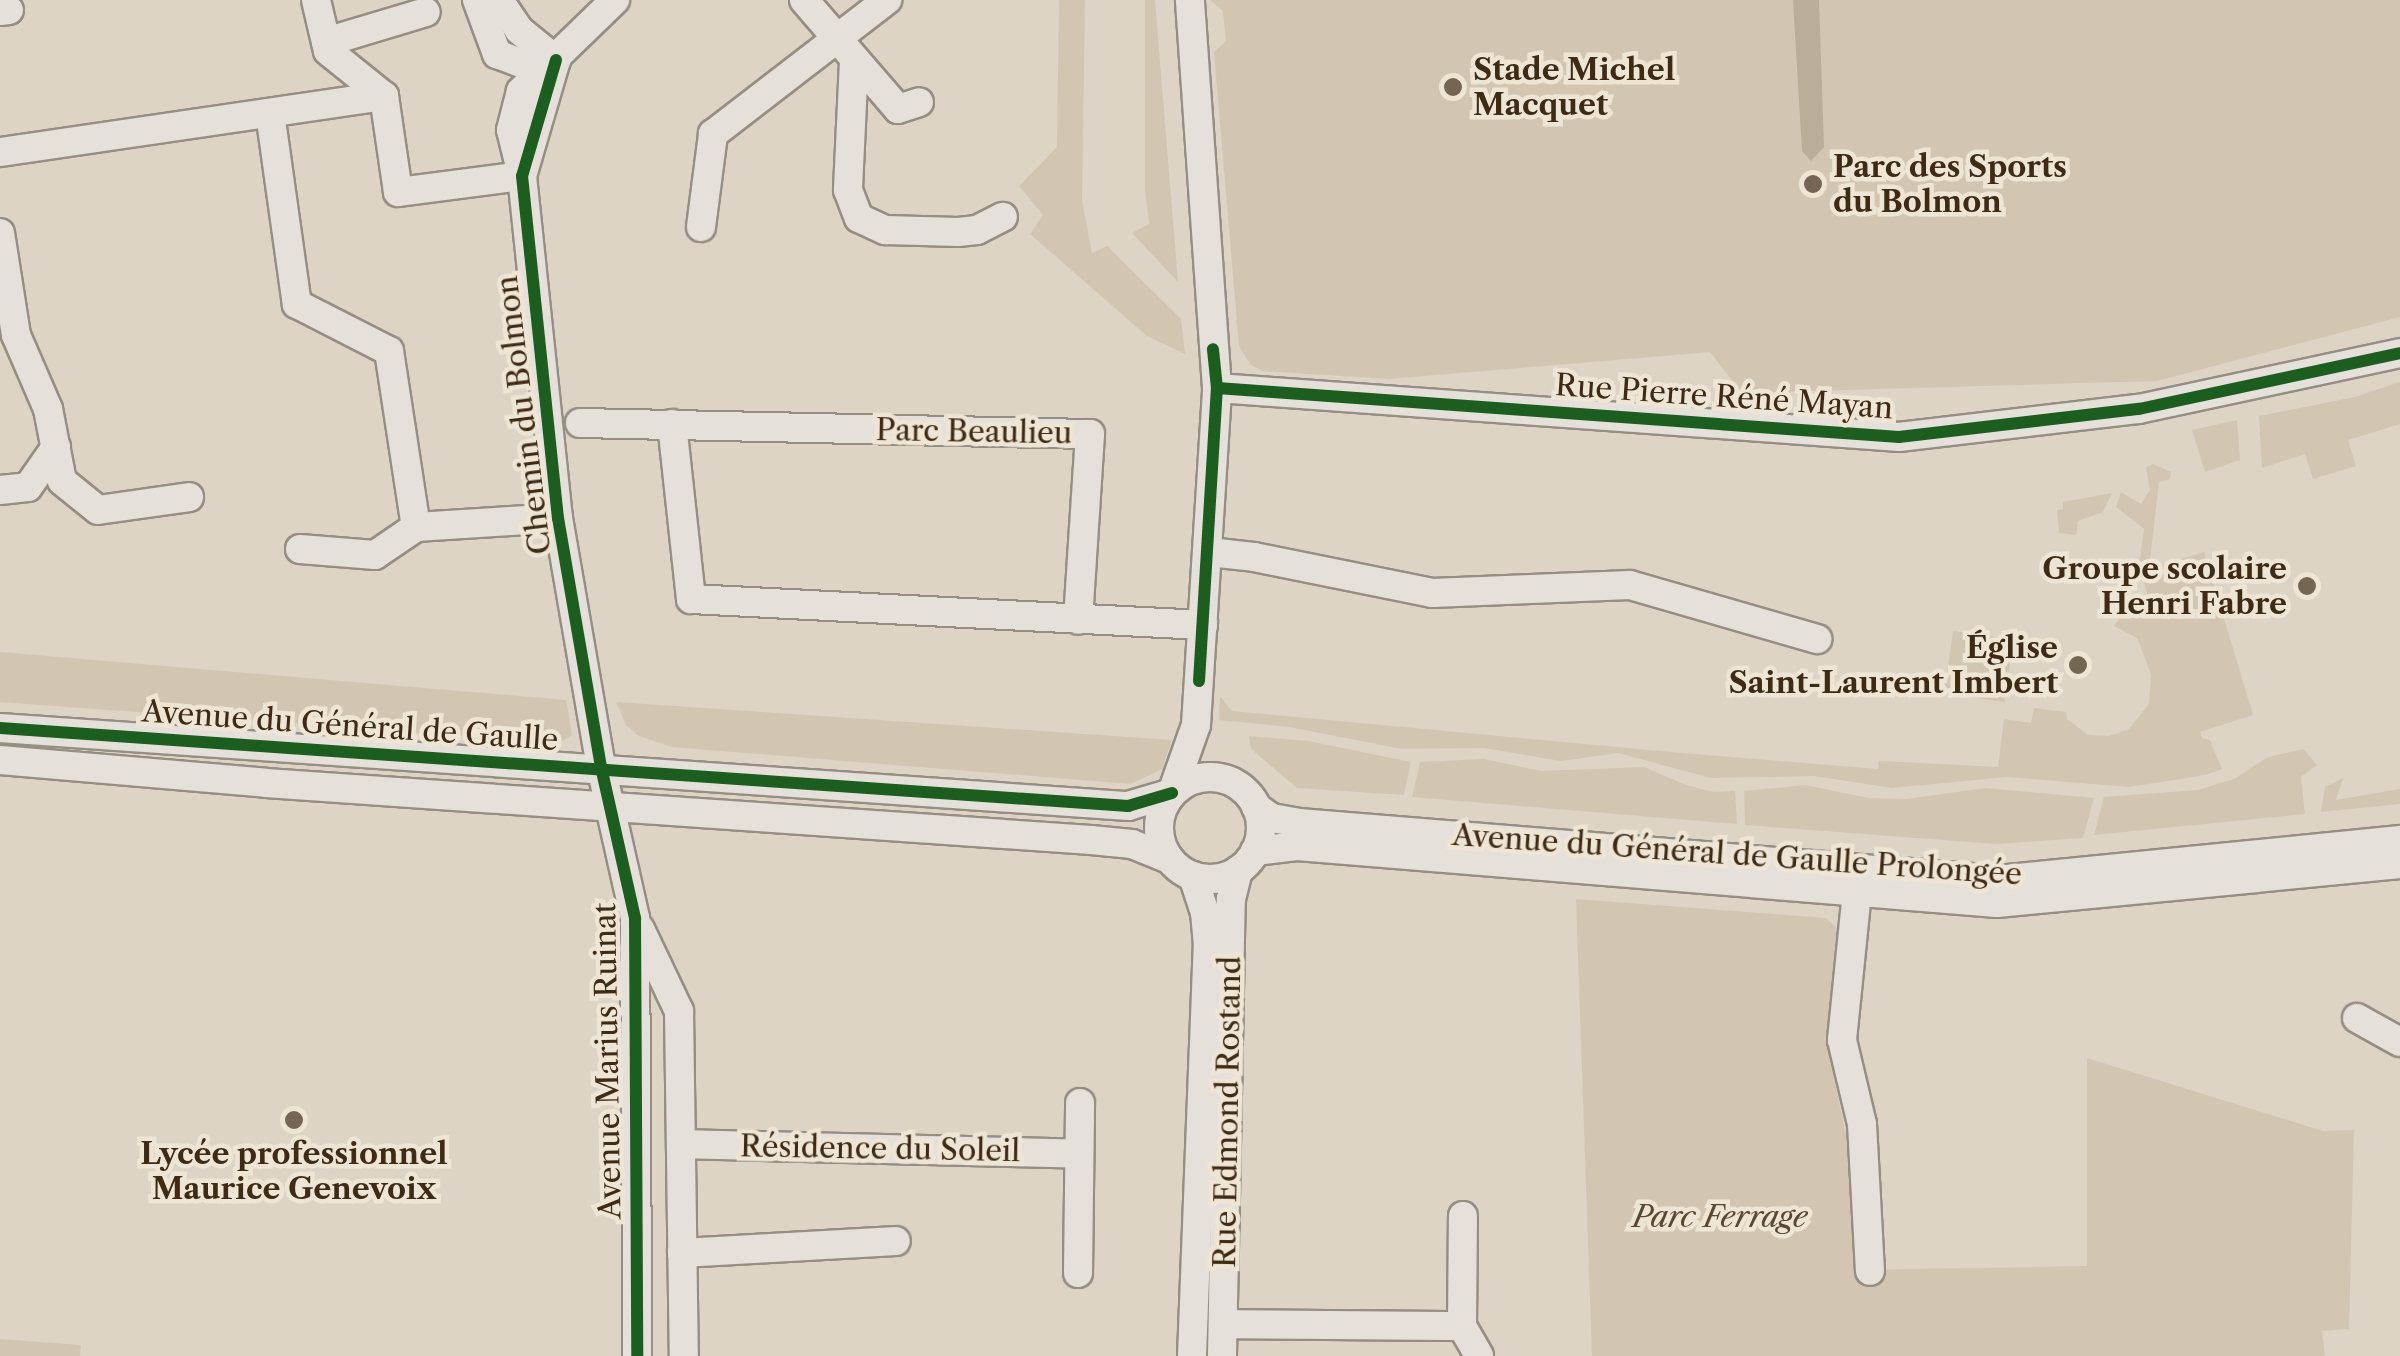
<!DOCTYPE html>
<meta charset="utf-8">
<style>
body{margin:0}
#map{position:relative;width:2400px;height:1356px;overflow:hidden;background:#ddd4c6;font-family:"Libre Caslon Text",serif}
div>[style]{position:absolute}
.green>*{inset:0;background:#d2c6b2;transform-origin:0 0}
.water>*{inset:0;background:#bbae98}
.roads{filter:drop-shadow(2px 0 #958e83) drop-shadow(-2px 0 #958e83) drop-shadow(0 2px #958e83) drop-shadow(0 -2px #958e83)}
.minor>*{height:28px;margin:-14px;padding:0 14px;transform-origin:14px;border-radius:14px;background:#e5e1da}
.minor>.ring{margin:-14px;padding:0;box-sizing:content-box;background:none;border:28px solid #e5e1da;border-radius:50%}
.cycleway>*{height:12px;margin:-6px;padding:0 6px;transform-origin:6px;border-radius:6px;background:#1b5e20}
.dots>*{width:28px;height:28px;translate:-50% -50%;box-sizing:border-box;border:5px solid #efe5d4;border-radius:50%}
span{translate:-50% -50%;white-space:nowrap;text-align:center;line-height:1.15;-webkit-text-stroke:9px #efe5d4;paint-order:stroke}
.poi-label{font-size:30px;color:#3d2b16;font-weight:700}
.left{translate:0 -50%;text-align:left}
.right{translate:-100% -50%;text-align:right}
.street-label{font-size:30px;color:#3d2b16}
.park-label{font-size:30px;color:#594832;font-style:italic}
</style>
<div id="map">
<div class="green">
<div style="clip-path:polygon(1059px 0,1085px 0,1082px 200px,1092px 253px,1107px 246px,1181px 319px,1185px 354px,1147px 336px,1030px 234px,1043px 215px,1019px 186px,1057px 147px)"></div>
<div style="clip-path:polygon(1145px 0,1155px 0,1178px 282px,1132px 233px,1149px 224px,1145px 189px)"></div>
<div style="clip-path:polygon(1210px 0,2400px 0,2400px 317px,2157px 381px,1742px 393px,1710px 352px,1389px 379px,1262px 371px,1250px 364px,1239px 346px,1214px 52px,1226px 41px,1223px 11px)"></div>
<div style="clip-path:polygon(2400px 382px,2400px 424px,2348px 440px,2356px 466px,2313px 479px,2305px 454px,2262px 468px,2259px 416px,2355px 397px)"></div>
<div style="clip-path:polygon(2237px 420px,2240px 460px,2205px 472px,2192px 430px)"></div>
<div style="clip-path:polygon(2153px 464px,2171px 472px,2170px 479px,2159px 482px,2149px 569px,2204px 552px,2253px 715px,2200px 732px,2202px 738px,2210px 740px,2222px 769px,2206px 775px,2129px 787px,2007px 777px,1892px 788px,1814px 776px,1711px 778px,1618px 753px,1561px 761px,1484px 748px,1402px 749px,1289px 727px,1219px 720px,1220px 696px,1232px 711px,1670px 752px,1878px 769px,1879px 761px,1998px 767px,2004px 719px,2031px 723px,2034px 708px,2066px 712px,2067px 719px,2088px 735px,2109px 736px,2129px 729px,2149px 704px,2151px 674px,2137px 638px,2114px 626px,2125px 611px,2149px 602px,2143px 577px,2123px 575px,2139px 566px,2144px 529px,2116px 507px,2121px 492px,2141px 504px,2150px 490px,2146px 467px)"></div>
<div style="clip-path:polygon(2112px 493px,2103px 512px,2078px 521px,2076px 535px,2059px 533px,2057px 510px,2063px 509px,2063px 502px)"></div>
<div style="left:1953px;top:631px;width:61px;height:63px;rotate:8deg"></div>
<div style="clip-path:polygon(0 652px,566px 700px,572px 735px,560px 743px,0 702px)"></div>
<div style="clip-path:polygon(616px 702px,1172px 740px,1162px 769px,1131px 784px,671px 747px,637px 735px,626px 725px)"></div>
<div style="clip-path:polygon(1249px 736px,1308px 741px,1411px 762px,1404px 795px,1297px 788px,1251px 749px)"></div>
<div style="clip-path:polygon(2304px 749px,2317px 765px,2301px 777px,2305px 814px,2094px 835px,2104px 797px,2198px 790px,2234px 779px,2268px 757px)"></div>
<div style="clip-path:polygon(1484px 759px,1541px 771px,1644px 767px,1686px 785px,1713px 792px,1735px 791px,1737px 824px,1412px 797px,1420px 762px)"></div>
<div style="clip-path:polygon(2343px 778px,2336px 800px,2400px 789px,2400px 804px,2321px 812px,2325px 787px)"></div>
<div style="clip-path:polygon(1806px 785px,1868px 798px,1906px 799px,1986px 788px,2094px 798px,2083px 838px,1996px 844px,1745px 825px,1744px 791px)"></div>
<div style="clip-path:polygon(1576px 899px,1826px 918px,1841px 932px,1827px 1044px,1851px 1160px,1859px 1270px,2087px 1266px,2087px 1058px,2323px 1131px,2354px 1130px,2349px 1329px,2322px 1331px,2325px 1356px,1592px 1356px)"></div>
<div style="clip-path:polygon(0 1339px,81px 1345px,80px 1356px,0 1356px)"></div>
</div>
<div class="water">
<div style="clip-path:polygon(1793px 0,1819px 0,1824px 147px,1811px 161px,1802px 151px)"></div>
</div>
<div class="roads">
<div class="minor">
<div style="left:316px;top:0;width:52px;rotate:76.8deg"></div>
<div style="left:328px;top:51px;width:72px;rotate:38.8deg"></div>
<div style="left:384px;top:96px;width:97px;rotate:81.7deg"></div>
<div style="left:398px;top:192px;width:125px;rotate:-7.4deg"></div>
<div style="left:477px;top:0;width:58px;rotate:69.7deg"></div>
<div style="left:497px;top:54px;width:28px;rotate:21deg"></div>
<div style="left:523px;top:64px;width:31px;rotate:-7deg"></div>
<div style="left:499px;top:0;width:36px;rotate:56deg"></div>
<div style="left:519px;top:30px;width:48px;rotate:39deg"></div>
<div style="left:804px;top:0;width:144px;rotate:49.2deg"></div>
<div style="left:898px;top:109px;width:22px;rotate:-18deg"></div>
<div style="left:0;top:11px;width:9px;rotate:-6deg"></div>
<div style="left:326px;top:42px;width:104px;rotate:-16.7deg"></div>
<div style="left:556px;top:60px;width:121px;rotate:106.3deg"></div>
<div style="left:522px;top:176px;width:344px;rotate:84deg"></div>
<div style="left:558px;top:518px;width:253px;rotate:80.2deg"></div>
<div style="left:601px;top:767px;width:155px;rotate:77.3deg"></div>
<div style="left:635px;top:918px;width:438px;rotate:89.7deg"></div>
<div style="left:854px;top:61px;width:129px;rotate:92.7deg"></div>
<div style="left:848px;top:190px;width:30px;rotate:69deg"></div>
<div style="left:859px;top:218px;width:29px;rotate:25deg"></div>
<div style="left:885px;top:230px;width:73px;rotate:1.6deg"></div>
<div style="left:958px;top:232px;width:19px;rotate:-6deg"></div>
<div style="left:977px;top:230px;width:29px;rotate:-27deg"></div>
<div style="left:270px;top:113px;width:193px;rotate:82deg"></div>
<div style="left:297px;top:304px;width:103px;rotate:27.1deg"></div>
<div style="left:389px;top:351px;width:178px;rotate:81.3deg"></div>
<div style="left:416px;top:527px;width:142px;rotate:-3.6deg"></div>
<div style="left:0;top:152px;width:388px;rotate:-8.3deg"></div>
<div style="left:522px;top:175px;width:46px;rotate:-103.7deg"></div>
<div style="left:511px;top:130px;width:40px;rotate:-75.6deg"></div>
<div style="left:521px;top:91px;width:131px;rotate:-44.1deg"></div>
<div style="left:701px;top:227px;width:94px;rotate:-82.6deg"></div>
<div style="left:713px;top:134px;width:220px;rotate:-37.6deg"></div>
<div style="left:0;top:233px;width:103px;rotate:81.1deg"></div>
<div style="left:16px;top:335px;width:81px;rotate:66.6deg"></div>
<div style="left:48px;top:409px;width:73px;rotate:79deg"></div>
<div style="left:62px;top:481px;width:46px;rotate:38.9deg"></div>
<div style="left:98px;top:510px;width:92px;rotate:-8.1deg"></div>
<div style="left:1217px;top:388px;width:684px;rotate:4.11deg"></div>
<div style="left:1899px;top:437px;width:242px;rotate:-6.7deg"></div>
<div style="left:2139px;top:409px;width:267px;rotate:-12.1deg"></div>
<div style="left:580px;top:423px;width:510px;rotate:1.24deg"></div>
<div style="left:1090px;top:434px;width:186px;rotate:93.7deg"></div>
<div style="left:672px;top:424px;width:176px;rotate:83.8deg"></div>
<div style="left:691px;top:599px;width:513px;rotate:2.91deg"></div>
<div style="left:0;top:490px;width:28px;rotate:-6deg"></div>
<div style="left:28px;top:487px;width:49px;rotate:-55deg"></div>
<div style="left:300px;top:549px;width:75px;rotate:4.6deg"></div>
<div style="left:375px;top:555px;width:50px;rotate:-34.3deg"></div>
<div style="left:1209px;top:552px;width:45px;rotate:6.3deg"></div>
<div style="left:1254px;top:557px;width:182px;rotate:11.4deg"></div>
<div style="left:1432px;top:593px;width:198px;rotate:-2.3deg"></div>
<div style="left:1630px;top:585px;width:195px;rotate:16.1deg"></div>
<div style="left:0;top:728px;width:1131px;rotate:3.96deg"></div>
<div style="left:1128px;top:806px;width:46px;rotate:-16.5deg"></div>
<div style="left:0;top:760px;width:267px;rotate:4.9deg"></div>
<div style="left:266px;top:783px;width:827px;rotate:3.95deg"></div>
<div style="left:1091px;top:840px;width:41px;rotate:5.6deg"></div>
<div style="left:1132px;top:844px;width:40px;rotate:22deg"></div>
<div class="ring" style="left:1159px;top:777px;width:74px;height:74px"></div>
<div style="left:1172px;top:793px;width:72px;rotate:-70.6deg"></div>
<div style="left:1196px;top:725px;width:338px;rotate:-86.4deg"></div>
<div style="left:1217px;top:388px;width:389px;rotate:-94deg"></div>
<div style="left:1256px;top:807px;width:19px;rotate:35deg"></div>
<div style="left:1272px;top:818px;width:27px;rotate:10deg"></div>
<div style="left:1299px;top:823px;width:701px;rotate:4.66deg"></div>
<div style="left:1998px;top:880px;width:404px;rotate:-5.7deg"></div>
<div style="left:1255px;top:851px;width:42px;rotate:-6.8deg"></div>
<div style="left:1297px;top:846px;width:702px;rotate:4.66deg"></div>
<div style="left:1997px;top:903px;width:405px;rotate:-5.5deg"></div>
<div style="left:1857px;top:892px;width:149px;rotate:95.8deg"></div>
<div style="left:1842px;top:1040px;width:86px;rotate:76.6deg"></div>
<div style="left:1862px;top:1124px;width:147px;rotate:86.9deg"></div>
<div style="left:640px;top:929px;width:91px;rotate:64.6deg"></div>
<div style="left:679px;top:1011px;width:345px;rotate:89.2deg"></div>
<div style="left:2357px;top:1018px;width:49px;rotate:29.2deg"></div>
<div style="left:681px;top:1144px;width:398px;rotate:1.4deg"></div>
<div style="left:682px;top:1253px;width:214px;rotate:-3.2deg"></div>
<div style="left:1078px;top:1273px;width:170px;rotate:-89.3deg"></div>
<div style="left:1223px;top:1324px;width:239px;rotate:0.5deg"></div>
<div style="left:1462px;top:1326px;width:110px;rotate:-89.5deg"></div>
<div style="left:1462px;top:1326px;width:34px;rotate:60deg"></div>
<div style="left:1192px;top:1356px;width:410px;rotate:-87.8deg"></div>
<div style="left:1208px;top:946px;width:33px;rotate:-95deg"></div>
<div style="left:1205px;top:913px;width:39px;rotate:-108deg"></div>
<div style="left:1222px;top:1356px;width:457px;rotate:-88.9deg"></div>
<div style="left:1231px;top:899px;width:30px;rotate:-76deg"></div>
</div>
</div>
<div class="cycleway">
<div style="left:556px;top:60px;width:121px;rotate:106.3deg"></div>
<div style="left:522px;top:176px;width:344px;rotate:84deg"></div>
<div style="left:558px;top:518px;width:253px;rotate:80.2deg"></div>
<div style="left:601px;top:767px;width:155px;rotate:77.3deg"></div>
<div style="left:635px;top:918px;width:438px;rotate:89.7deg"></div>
<div style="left:1217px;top:388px;width:684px;rotate:4.11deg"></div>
<div style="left:1899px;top:437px;width:242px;rotate:-6.7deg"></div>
<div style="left:2139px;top:409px;width:267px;rotate:-12.1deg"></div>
<div style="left:1199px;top:681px;width:294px;rotate:-86.5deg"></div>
<div style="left:1217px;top:388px;width:39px;rotate:-96deg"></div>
<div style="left:0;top:728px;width:1131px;rotate:3.96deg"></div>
<div style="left:1128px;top:806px;width:46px;rotate:-16.5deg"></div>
</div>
<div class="dots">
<div style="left:1453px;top:87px;background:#756654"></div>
<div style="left:1813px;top:184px;background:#756654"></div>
<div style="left:2307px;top:586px;background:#756654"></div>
<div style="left:2078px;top:665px;background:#756654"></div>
<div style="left:294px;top:1120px;background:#756654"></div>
</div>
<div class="poi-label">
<span class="left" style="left:1473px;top:87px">Stade Michel<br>Macquet</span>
<span class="left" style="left:1833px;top:184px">Parc des Sports<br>du Bolmon</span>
<span class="right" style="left:2287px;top:586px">Groupe scolaire<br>Henri Fabre</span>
<span class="right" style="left:2058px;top:665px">Église<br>Saint-Laurent Imbert</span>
<span style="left:294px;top:1171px">Lycée professionnel<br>Maurice Genevoix</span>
</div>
<div class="street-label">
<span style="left:1724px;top:397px;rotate:4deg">Rue Pierre Réné Mayan</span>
<span style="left:524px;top:415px;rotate:-97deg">Chemin du Bolmon</span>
<span style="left:974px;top:432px;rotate:1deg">Parc Beaulieu</span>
<span style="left:350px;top:726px;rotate:4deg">Avenue du Général de Gaulle</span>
<span style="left:1737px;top:855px;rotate:4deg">Avenue du Général de Gaulle Prolongée</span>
<span style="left:608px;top:1061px;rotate:-91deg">Avenue Marius Ruinat</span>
<span style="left:1228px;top:1112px;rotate:-89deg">Rue Edmond Rostand</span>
<span style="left:880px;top:1149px;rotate:1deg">Résidence du Soleil</span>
</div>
<div class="park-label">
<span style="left:1720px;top:1217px">Parc Ferrage</span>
</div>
</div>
